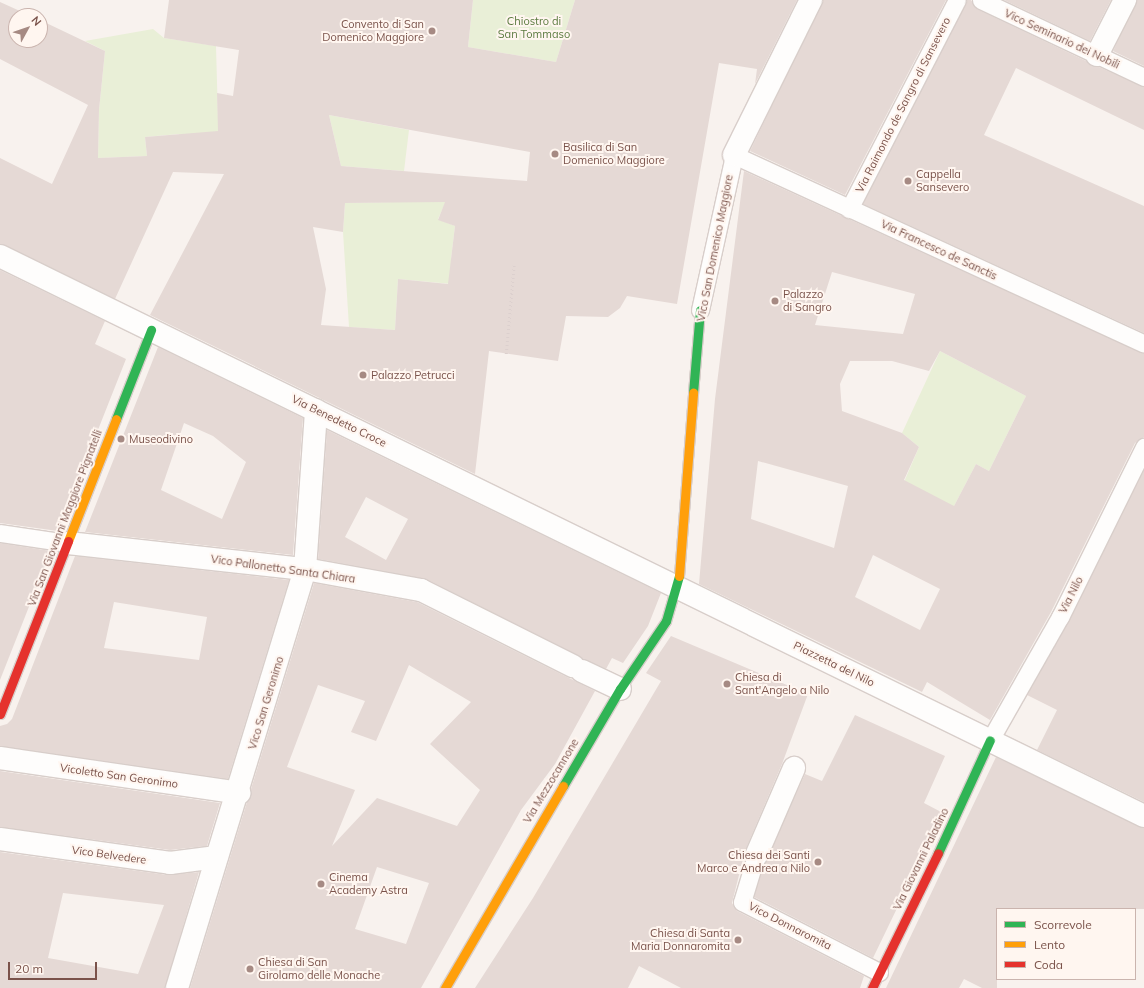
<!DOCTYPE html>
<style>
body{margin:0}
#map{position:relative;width:1144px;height:988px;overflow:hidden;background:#f8f2ee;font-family:Mulish,sans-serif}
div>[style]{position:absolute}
.green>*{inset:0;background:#e9efd7}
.building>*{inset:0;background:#e5d9d5}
.path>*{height:2.5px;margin-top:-1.25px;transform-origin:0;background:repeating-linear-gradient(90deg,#dcd0ce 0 1px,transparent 0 4px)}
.roads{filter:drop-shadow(1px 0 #d8ceca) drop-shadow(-1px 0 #d8ceca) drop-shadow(0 1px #d8ceca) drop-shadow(0 -1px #d8ceca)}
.lane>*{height:17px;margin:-8.5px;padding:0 8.5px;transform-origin:8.5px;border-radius:8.5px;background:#fefdfc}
.street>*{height:22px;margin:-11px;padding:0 11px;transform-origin:11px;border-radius:11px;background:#fefdfc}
.fast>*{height:9px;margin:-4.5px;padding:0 4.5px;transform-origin:4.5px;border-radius:4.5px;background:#30b455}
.slow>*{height:9px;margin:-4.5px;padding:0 4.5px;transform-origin:4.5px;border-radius:4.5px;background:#ff9f0a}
.jam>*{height:9px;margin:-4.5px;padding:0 4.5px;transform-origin:4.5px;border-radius:4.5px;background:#e5322d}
.dots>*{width:11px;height:11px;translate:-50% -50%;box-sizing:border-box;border:2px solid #fff6f0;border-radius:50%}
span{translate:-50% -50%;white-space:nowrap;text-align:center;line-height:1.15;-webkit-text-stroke:4px #fff6f0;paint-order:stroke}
.park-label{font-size:11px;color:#5b7a3f}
.poi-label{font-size:11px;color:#7a524a}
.right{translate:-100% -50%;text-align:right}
.left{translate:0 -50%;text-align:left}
.street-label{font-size:11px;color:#7a524a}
.legend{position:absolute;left:996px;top:908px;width:140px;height:72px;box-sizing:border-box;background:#fff6f0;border:1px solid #cab4ae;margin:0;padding:5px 7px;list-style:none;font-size:12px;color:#7a524a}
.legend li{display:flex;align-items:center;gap:8px;height:20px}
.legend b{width:20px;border:1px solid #cab4ae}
.north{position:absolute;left:8px;top:8px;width:40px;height:40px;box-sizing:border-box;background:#fff6f0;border:1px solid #cab4ae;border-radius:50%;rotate:50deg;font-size:11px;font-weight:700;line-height:16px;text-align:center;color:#7a524a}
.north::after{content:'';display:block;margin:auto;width:14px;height:18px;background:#a68a83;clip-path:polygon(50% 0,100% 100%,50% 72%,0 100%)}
.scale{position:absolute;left:8px;top:962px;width:89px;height:18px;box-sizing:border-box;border:2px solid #7a524a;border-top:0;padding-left:5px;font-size:12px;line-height:14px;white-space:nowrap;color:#7a524a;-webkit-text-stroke:3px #fff6f0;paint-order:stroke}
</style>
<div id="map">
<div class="green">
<div style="clip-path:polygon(473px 0,575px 0,556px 62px,468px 47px)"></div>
<div style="clip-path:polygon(153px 29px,164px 38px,216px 46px,219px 154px,181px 153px,179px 134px,145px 137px,147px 156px,98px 158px,99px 110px,105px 51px,85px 41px)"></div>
<div style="clip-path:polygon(329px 115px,409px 130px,404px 171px,341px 166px)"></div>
<div style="clip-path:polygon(446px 201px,438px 219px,455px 226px,451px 259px,452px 284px,398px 279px,395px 330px,349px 327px,343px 232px,345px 203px)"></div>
<div style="clip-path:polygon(940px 351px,1026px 396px,989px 471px,976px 464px,954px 506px,895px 503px,919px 447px,902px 433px)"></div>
</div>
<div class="building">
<div style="clip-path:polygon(evenodd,169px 0,473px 0,468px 47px,556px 62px,575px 0,797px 0,755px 84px,757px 69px,719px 63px,677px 304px,627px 296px,620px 308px,608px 317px,566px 316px,558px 361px,489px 351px,475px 474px,150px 315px,224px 174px,173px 172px,115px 299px,0 244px,0 158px,52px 184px,88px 105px,0 59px,0 2px,31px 16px,16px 16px,16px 40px,40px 40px,40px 20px,105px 51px,99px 110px,98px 158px,147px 156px,145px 137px,218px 131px,217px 93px,233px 96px,239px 50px,164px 38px,169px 0,329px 115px,530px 152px,527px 181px,341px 166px,329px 115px,169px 0,445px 202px,438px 220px,455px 226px,448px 284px,398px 279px,395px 330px,321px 325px,326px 289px,313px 227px,343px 232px,345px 203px,445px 202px)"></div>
<div style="clip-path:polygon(823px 0,946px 0,845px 195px,750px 151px)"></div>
<div style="clip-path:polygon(967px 0,971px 0,977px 9px,1086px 61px,1092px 66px,1099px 67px,1144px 87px,1144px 130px,1016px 68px,984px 135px,1144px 206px,1144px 333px,863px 204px)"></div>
<div style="clip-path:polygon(1004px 0,1111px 0,1090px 41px)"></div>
<div style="clip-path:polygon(1137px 0,1144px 0,1144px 66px,1113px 51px)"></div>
<div style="clip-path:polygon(evenodd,744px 171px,1144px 354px,1144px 437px,1135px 443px,1051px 612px,990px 720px,927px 682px,922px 692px,699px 584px,715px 399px,744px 171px,832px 272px,915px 294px,903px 334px,815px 325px,832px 272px,744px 171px,940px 351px,1026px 396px,989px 471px,976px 464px,954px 506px,904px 480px,919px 447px,902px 433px,842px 411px,840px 384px,850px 361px,892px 361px,929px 371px,940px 351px,744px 171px,758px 461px,848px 486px,834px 548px,751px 519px,758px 461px,744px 171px,873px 555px,940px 589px,920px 630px,855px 597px,873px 555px)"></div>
<div style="clip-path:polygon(0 270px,105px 321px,95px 344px,126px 359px,58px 531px,0 523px)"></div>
<div style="clip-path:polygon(evenodd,158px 347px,303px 418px,293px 555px,85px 532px,158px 347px,184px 423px,213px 436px,246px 462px,222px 519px,161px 490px,184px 423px)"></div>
<div style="clip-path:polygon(evenodd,327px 430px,661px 593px,648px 626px,623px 663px,612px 658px,606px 669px,583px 659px,426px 579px,318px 559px,327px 430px,366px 497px,408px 519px,386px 560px,345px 537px,366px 497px)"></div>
<div style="clip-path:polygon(1144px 470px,1144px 802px,1037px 750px,1057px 710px,1027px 695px,1069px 621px)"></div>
<div style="clip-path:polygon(0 543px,51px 551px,0 680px)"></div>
<div style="clip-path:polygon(evenodd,75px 556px,289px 580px,228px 779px,0 746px,0 726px,7px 724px,12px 719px,75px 556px,114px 602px,207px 617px,199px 660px,104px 648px,114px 602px)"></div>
<div style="clip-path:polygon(evenodd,314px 583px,417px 602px,595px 691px,555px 764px,521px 810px,421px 988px,190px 988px,247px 802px,251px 795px,251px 789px,314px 583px,409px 665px,471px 702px,430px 744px,480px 790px,457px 826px,377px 798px,332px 846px,355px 790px,287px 767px,318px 685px,365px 701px,351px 732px,376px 741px,409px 665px,314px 583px,377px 867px,429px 883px,406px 944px,355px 929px,377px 867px)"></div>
<div style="clip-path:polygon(671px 636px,808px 694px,782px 764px,745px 851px,732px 903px,737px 911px,864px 976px,860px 988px,681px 988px,639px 966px,628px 988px,475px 988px,533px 898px,661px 681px,646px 673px)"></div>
<div style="clip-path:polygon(855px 715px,945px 756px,924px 803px,943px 813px,873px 958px,754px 897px,763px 866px,805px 774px,822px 781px)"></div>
<div style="clip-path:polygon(996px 757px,1144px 828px,1144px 909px,997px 909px,997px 988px,982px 988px,964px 979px,959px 988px,886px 988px)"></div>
<div style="clip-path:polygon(0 771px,220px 803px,207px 846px,170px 850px,0 827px)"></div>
<div style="clip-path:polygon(evenodd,0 852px,168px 875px,199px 872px,165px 988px,0 988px,0 852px,63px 893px,164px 905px,138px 974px,48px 958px,63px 893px)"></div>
</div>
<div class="path">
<div style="left:506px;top:354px;width:89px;rotate:-84.9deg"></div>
</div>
<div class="roads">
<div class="lane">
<div style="left:981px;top:0;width:180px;rotate:25.3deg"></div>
<div style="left:849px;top:209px;width:235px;rotate:-62.7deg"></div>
<div style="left:700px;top:310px;width:159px;rotate:-77.6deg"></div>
<div style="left:734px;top:155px;width:451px;rotate:24.7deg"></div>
<div style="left:0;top:533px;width:69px;rotate:8.4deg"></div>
<div style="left:990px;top:740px;width:142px;rotate:-60.4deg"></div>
<div style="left:1060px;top:617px;width:190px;rotate:-63.7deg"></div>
<div style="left:756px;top:856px;width:48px;rotate:106.9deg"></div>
<div style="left:742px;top:902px;width:154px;rotate:27.1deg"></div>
</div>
<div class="street">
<div style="left:1097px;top:55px;width:62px;rotate:-63deg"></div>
<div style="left:734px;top:155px;width:173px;rotate:-63.6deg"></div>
<div style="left:0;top:256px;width:1274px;rotate:26.08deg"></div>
<div style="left:68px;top:543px;width:238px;rotate:6.3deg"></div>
<div style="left:305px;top:569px;width:118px;rotate:10.3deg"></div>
<div style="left:421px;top:590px;width:170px;rotate:26.6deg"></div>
<div style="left:582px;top:671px;width:42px;rotate:25.3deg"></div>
<div style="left:0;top:758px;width:242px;rotate:8.3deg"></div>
<div style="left:0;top:839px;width:172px;rotate:8deg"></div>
<div style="left:170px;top:863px;width:47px;rotate:-7.3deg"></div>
<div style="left:756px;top:856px;width:96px;rotate:-66.6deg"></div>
<div style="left:177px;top:988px;width:438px;rotate:-73deg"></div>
<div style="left:305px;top:569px;width:159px;rotate:-86deg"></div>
</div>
<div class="fast">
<div style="left:693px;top:393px;width:83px;rotate:-85.2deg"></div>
<div style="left:116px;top:419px;width:96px;rotate:-68.5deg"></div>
<div style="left:563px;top:786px;width:113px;rotate:-59.6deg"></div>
<div style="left:620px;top:689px;width:82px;rotate:-55.9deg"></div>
<div style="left:666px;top:621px;width:47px;rotate:-73.9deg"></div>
<div style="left:938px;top:853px;width:124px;rotate:-65.3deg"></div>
</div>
<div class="slow">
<div style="left:68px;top:541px;width:131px;rotate:-68.5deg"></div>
<div style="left:679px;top:576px;width:184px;rotate:-85.6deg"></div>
<div style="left:445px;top:988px;width:234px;rotate:-59.7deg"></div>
</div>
<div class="jam">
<div style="left:0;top:714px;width:186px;rotate:-68.5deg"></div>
<div style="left:872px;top:988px;width:150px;rotate:-63.9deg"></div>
</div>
</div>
<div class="dots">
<div style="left:432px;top:31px;background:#a68a83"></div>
<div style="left:555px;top:154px;background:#a68a83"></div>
<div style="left:908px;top:181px;background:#a68a83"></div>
<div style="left:775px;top:301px;background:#a68a83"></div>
<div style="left:363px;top:375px;background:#a68a83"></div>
<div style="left:121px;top:439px;background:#a68a83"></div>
<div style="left:727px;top:684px;background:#a68a83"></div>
<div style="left:818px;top:862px;background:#a68a83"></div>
<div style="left:321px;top:884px;background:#a68a83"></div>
<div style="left:738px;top:940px;background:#a68a83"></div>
<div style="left:250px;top:969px;background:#a68a83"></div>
</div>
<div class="park-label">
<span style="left:534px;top:28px">Chiostro di<br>San Tommaso</span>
</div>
<div class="poi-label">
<span class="right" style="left:424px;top:31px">Convento di San<br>Domenico Maggiore</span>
<span class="left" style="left:563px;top:154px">Basilica di San<br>Domenico Maggiore</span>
<span class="left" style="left:916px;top:181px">Cappella<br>Sansevero</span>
<span class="left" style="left:783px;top:301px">Palazzo<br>di Sangro</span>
<span class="left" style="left:371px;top:375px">Palazzo Petrucci</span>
<span class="left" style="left:129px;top:439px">Museodivino</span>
<span class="left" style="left:735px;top:684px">Chiesa di<br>Sant'Angelo a Nilo</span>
<span class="right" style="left:810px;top:862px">Chiesa dei Santi<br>Marco e Andrea a Nilo</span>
<span class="left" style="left:329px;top:884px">Cinema<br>Academy Astra</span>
<span class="right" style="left:730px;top:940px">Chiesa di Santa<br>Maria Donnaromita</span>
<span class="left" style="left:258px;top:969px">Chiesa di San<br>Girolamo delle Monache</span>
</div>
<div class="street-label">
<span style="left:1062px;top:39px;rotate:25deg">Vico Seminario dei Nobili</span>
<span style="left:903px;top:105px;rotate:-63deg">Via Raimondo de Sangro di Sansevero</span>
<span style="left:715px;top:248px;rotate:-79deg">Vico San Domenico Maggiore</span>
<span style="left:939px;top:250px;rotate:25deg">Via Francesco de Sanctis</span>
<span style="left:339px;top:421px;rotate:26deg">Via Benedetto Croce</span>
<span style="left:65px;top:518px;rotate:-69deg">Via San Giovanni Maggiore Pignatelli</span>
<span style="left:283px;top:569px;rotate:8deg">Vico Pallonetto Santa Chiara</span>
<span style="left:1071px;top:595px;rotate:-63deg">Via Nilo</span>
<span style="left:834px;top:664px;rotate:26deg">Piazzetta del Nilo</span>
<span style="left:266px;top:703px;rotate:-73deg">Vico San Geronimo</span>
<span style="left:119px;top:776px;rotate:8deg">Vicoletto San Geronimo</span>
<span style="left:551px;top:781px;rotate:-59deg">Via Mezzocannone</span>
<span style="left:109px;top:855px;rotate:8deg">Vico Belvedere</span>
<span style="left:921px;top:859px;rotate:-64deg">Via Giovanni Paladino</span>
<span style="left:790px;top:926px;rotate:27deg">Vico Donnaromita</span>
</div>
<ul class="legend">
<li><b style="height:5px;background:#30b455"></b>Scorrevole</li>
<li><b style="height:5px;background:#ff9f0a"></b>Lento</li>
<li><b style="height:5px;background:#e5322d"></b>Coda</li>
</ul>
<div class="north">N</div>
<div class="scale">20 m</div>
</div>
